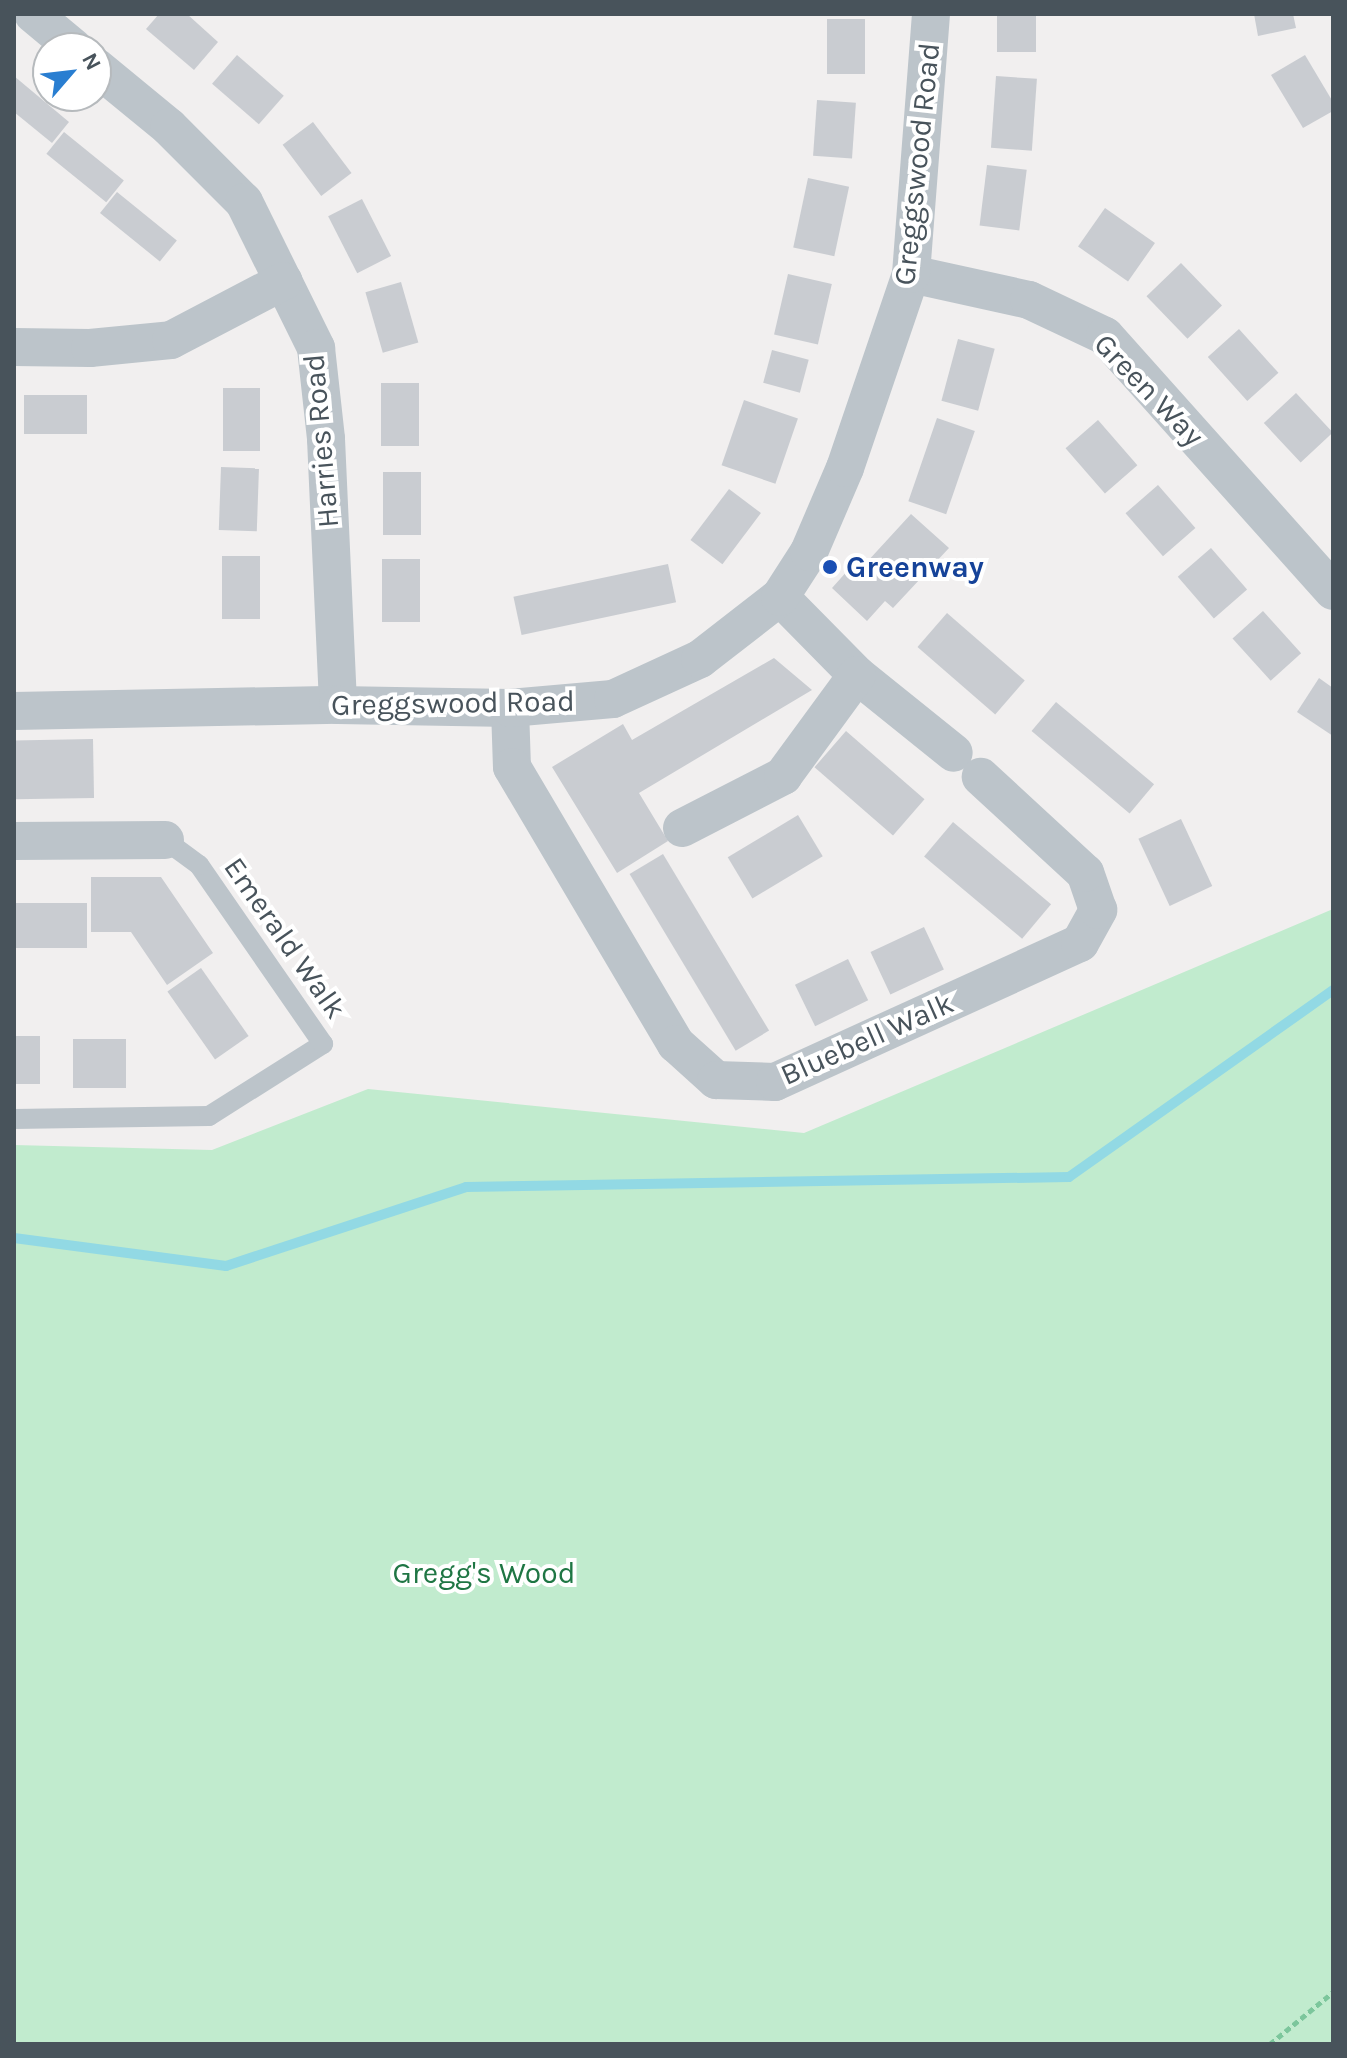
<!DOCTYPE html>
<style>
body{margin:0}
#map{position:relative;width:1347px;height:2058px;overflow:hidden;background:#f1efef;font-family:Karla,sans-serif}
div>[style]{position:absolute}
.green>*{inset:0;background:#c1ebce}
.stream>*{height:10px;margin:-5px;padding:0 5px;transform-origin:5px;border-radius:5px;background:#92d9e4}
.building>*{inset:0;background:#c9ccd1;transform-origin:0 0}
.path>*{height:5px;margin-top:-2.5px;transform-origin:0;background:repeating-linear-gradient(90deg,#7cc69c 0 6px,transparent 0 10px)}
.lane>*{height:20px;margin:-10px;padding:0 10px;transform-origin:10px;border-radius:10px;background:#bcc4ca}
.street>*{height:38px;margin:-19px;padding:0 19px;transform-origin:19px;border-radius:19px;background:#bcc4ca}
.dots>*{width:22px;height:22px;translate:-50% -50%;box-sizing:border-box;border:4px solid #fff;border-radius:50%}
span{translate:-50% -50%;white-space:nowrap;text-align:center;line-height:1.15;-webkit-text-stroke:8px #fff;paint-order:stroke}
.street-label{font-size:30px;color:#48535b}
.transit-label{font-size:30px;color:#164399;font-weight:700}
.left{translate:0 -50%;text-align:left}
.park-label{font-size:30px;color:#1f7644}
.frame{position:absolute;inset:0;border:16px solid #48535b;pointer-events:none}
.north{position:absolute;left:32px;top:32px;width:80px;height:80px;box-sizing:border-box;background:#fff;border:2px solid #b6babd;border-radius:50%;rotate:62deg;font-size:22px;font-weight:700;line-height:32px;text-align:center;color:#48535b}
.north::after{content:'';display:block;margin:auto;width:28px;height:36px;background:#297ed1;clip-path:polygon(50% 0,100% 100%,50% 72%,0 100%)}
</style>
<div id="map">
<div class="green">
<div style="clip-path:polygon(1333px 909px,1333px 2044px,14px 2044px,14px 1145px,212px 1150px,368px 1089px,804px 1133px)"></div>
</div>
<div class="stream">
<div style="left:14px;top:1238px;width:214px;rotate:7.5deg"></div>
<div style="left:226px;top:1266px;width:253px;rotate:-18.2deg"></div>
<div style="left:466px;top:1187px;width:603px;rotate:-0.95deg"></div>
<div style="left:1069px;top:1177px;width:324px;rotate:-35.3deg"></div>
</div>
<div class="building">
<div style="clip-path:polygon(159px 14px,187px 14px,218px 42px,194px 70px,146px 29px)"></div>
<div style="left:997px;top:14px;width:39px;height:38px"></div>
<div style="clip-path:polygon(1254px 14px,1293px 14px,1296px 28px,1258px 36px)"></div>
<div style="left:827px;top:19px;width:38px;height:55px"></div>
<div style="left:237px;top:55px;width:62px;height:38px;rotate:41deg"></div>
<div style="clip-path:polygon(1305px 55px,1333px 102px,1333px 111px,1303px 128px,1271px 75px)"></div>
<div style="clip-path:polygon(14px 76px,69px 122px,52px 143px,14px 112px)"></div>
<div style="left:996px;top:76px;width:41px;height:72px;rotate:4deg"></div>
<div style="left:817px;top:100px;width:39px;height:56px;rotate:4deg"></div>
<div style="left:313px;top:122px;width:64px;height:38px;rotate:53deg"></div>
<div style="left:64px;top:132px;width:77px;height:28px;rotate:39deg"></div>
<div style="left:987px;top:165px;width:40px;height:61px;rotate:7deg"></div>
<div style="left:808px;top:178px;width:42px;height:71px;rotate:12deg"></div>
<div style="left:117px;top:192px;width:77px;height:27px;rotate:39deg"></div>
<div style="left:362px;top:199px;width:64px;height:38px;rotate:63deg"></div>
<div style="left:1105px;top:208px;width:61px;height:47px;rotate:35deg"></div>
<div style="left:1181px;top:263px;width:59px;height:48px;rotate:46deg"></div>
<div style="left:788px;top:274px;width:45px;height:62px;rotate:13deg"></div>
<div style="left:401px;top:282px;width:63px;height:37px;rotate:74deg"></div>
<div style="left:1239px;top:329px;width:59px;height:42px;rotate:48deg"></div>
<div style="left:958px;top:339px;width:38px;height:64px;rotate:15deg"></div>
<div style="left:772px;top:350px;width:38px;height:34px;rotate:15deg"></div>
<div style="left:381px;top:383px;width:38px;height:63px"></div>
<div style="left:223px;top:388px;width:37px;height:63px"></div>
<div style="left:1296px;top:393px;width:54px;height:44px;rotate:47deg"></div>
<div style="left:87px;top:395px;width:39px;height:63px;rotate:90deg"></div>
<div style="left:744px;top:400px;width:57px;height:69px;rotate:19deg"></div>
<div style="left:937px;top:418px;width:40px;height:88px;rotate:19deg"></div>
<div style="left:1098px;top:420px;width:60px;height:43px;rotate:49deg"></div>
<div style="left:221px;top:467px;width:38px;height:63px;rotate:2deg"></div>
<div style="left:383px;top:472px;width:38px;height:63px"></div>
<div style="left:1158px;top:485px;width:57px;height:43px;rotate:49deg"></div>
<div style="left:729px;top:489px;width:40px;height:64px;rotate:37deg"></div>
<div style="clip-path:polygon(911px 514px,949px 548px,893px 608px,885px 601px,867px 621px,832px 588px,849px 569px,855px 575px)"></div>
<div style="left:1211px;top:548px;width:55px;height:44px;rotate:49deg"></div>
<div style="left:222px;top:556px;width:38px;height:63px"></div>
<div style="left:382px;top:559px;width:38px;height:63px"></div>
<div style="left:668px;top:564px;width:39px;height:158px;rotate:78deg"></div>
<div style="left:1263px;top:611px;width:57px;height:41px;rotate:48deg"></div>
<div style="left:947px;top:613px;width:103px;height:45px;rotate:41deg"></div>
<div style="clip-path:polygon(774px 658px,812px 690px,639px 793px,668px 841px,617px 873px,552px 767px,623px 724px,632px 740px)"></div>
<div style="clip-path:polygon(1319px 678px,1333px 688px,1333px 736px,1297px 712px)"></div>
<div style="left:1056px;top:702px;width:128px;height:38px;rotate:40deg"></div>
<div style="left:846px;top:731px;width:104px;height:48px;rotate:41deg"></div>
<div style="left:93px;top:739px;width:59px;height:79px;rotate:89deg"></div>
<div style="left:798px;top:815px;width:48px;height:82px;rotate:59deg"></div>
<div style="left:1181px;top:819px;width:74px;height:47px;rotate:65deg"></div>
<div style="left:953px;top:822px;width:128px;height:45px;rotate:40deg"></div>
<div style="left:663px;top:854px;width:206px;height:39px;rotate:59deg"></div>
<div style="clip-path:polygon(91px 877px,161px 877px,213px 953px,167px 985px,131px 932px,91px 932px)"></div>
<div style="left:14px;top:903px;width:73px;height:45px"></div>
<div style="left:924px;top:927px;width:47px;height:59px;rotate:65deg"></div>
<div style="left:848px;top:959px;width:46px;height:59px;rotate:64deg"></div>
<div style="left:201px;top:968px;width:83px;height:41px;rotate:55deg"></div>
<div style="left:14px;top:1036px;width:26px;height:48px"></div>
<div style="left:126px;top:1039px;width:49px;height:53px;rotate:90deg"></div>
</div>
<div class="path">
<div style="left:1270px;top:2044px;width:82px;rotate:-39.5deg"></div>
</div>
<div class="lane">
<div style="left:14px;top:1119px;width:195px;rotate:-0.9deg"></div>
<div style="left:209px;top:1116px;width:135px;rotate:-32.3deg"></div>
<div style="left:323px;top:1044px;width:218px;rotate:-124.7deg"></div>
<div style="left:199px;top:865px;width:42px;rotate:-143.7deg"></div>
</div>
<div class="street">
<div style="left:33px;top:14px;width:53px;rotate:39.7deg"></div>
<div style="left:96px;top:67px;width:94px;rotate:39.4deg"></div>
<div style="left:169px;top:127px;width:106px;rotate:45deg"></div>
<div style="left:244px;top:202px;width:163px;rotate:63.7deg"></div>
<div style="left:316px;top:348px;width:92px;rotate:83.7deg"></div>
<div style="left:326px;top:439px;width:266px;rotate:87.4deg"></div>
<div style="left:911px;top:274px;width:121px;rotate:12.4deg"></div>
<div style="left:1029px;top:300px;width:84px;rotate:25.3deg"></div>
<div style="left:1105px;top:336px;width:342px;rotate:48.2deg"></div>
<div style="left:14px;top:347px;width:76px;rotate:0.8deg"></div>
<div style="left:90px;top:348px;width:81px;rotate:-5.6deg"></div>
<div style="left:171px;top:340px;width:127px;rotate:-27.6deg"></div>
<div style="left:780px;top:597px;width:110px;rotate:45.4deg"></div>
<div style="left:857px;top:675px;width:124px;rotate:38.8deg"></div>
<div style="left:510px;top:708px;width:59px;rotate:88.1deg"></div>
<div style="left:512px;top:767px;width:322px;rotate:59.4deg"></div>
<div style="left:676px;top:1044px;width:54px;rotate:42deg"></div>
<div style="left:716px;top:1080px;width:59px;rotate:1.9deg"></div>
<div style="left:775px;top:1082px;width:335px;rotate:-24.5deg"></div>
<div style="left:1080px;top:943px;width:38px;rotate:-61deg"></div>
<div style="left:1098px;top:910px;width:39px;rotate:-109deg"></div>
<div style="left:1085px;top:873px;width:142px;rotate:-137.3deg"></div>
<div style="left:14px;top:711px;width:324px;rotate:-1.1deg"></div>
<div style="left:338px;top:705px;width:172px;rotate:1deg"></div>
<div style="left:510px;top:708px;width:103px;rotate:-5deg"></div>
<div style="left:613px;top:699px;width:96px;rotate:-24.7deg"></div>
<div style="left:700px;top:659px;width:101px;rotate:-37.8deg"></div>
<div style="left:780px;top:597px;width:54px;rotate:-57.2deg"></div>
<div style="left:809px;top:552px;width:91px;rotate:-66.8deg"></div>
<div style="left:845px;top:468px;width:205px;rotate:-71.2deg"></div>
<div style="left:911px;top:274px;width:261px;rotate:-85.6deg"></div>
<div style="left:682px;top:828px;width:114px;rotate:-27.2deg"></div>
<div style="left:783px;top:776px;width:125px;rotate:-53.8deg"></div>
<div style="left:14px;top:841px;width:151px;rotate:-0.4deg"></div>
</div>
<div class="dots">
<div style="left:830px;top:567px;background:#1a4fb4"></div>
</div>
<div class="street-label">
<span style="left:917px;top:164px;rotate:-84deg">Greggswood Road</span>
<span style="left:1149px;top:390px;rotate:46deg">Green Way</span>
<span style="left:321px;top:441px;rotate:-95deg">Harries Road</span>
<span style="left:453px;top:703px;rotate:-1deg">Greggswood Road</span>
<span style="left:285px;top:938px;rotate:55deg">Emerald Walk</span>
<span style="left:867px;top:1039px;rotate:-24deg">Bluebell Walk</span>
</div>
<div class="transit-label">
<span class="left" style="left:846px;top:567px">Greenway</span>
</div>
<div class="park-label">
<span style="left:484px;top:1573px">Gregg's Wood</span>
</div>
<div class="frame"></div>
<div class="north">N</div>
</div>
